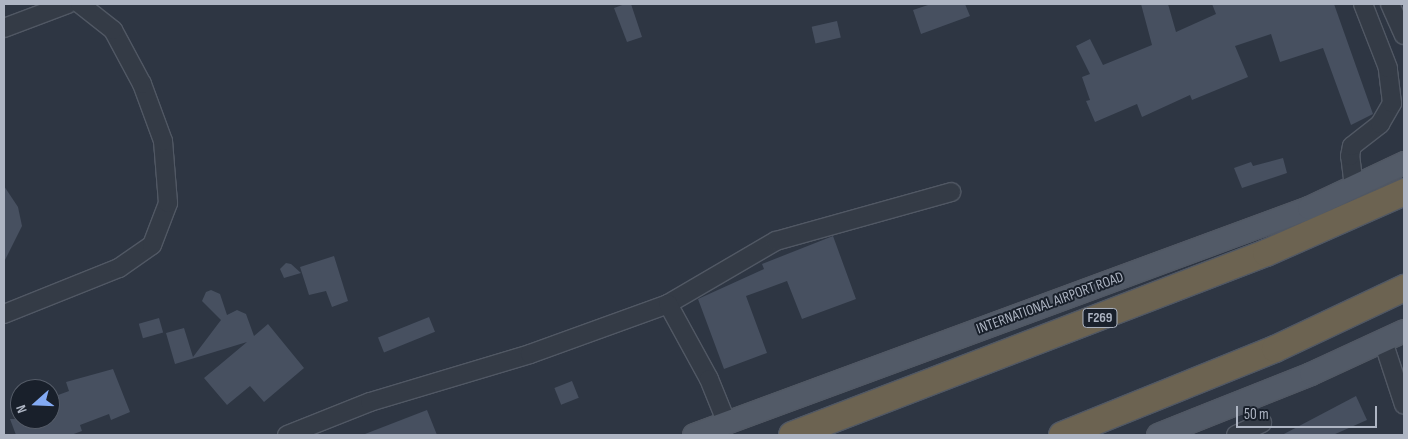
<!DOCTYPE html>
<style>
body{margin:0}
#map{position:relative;width:1408px;height:439px;overflow:hidden;background:#202936;font-family:"Sofia Sans Condensed",sans-serif}
div>[style]{position:absolute}
.airport>*{inset:0;background:#2e3643}
.building>*{inset:0;background:#475060;transform-origin:0 0}
.roads{filter:drop-shadow(1px 0 #515864) drop-shadow(-1px 0 #515864) drop-shadow(0 1px #515864) drop-shadow(0 -1px #515864)}
.minor>*{height:18px;margin:-9px;padding:0 9px;transform-origin:9px;border-radius:9px;background:#343b46}
.major>*{height:22px;margin:-11px;padding:0 11px;transform-origin:11px;border-radius:11px;background:#525a67}
.highway>*{height:26px;margin:-13px;padding:0 13px;transform-origin:13px;border-radius:13px;background:#6c6351}
span{translate:-50% -50%;white-space:nowrap;text-align:center;line-height:1.15;-webkit-text-stroke:4px #19202b;paint-order:stroke}
.shield-label span{padding:1px 4px;background:#19202b;border:1px solid;border-radius:4px;-webkit-text-stroke-width:0}
.shield-label{font-size:14px;color:#aeb5c3;font-weight:700}
.street-label{font-size:15px;color:#aeb5c3}
.frame{position:absolute;inset:0;border:5px solid #aeb5c3;pointer-events:none}
.north{position:absolute;left:10px;top:379px;width:50px;height:50px;box-sizing:border-box;background:#19202b;border:1px solid #555c68;border-radius:50%;rotate:250deg;font-size:14px;font-weight:700;line-height:20px;text-align:center;color:#aeb5c3}
.north::after{content:'';display:block;margin:auto;width:18px;height:22px;background:#83aaf3;clip-path:polygon(50% 0,100% 100%,50% 72%,0 100%)}
.scale{position:absolute;left:1236px;top:406px;width:141px;height:22px;box-sizing:border-box;border:2px solid #aeb5c3;border-top:0;padding-left:6px;font-size:15px;line-height:18px;white-space:nowrap;color:#aeb5c3;-webkit-text-stroke:4px #19202b;paint-order:stroke}
</style>
<div id="map">
<div class="airport">
<div style="clip-path:polygon(evenodd,4px 4px,1404px 4px,1404px 435px,4px 435px,4px 4px,20px 389px,50px 389px,50px 419px,20px 419px,20px 389px)"></div>
</div>
<div class="building">
<div style="clip-path:polygon(625px 4px,631px 4px,642px 37px,627px 42px,614px 8px)"></div>
<div style="clip-path:polygon(931px 4px,965px 4px,970px 16px,921px 34px,913px 10px)"></div>
<div style="clip-path:polygon(1141px 4px,1168px 4px,1176px 32px,1216px 14px,1212px 4px,1334px 4px,1373px 114px,1351px 125px,1323px 48px,1280px 62px,1271px 34px,1235px 46px,1248px 77px,1192px 100px,1190px 95px,1142px 117px,1137px 104px,1095px 122px,1086px 101px,1090px 100px,1082px 77px,1090px 74px,1076px 46px,1090px 39px,1103px 65px,1152px 45px)"></div>
<div style="left:837px;top:21px;width:17px;height:26px;rotate:77deg"></div>
<div style="clip-path:polygon(1283px 158px,1287px 173px,1242px 188px,1234px 168px,1251px 162px,1253px 166px)"></div>
<div style="clip-path:polygon(4px 186px,18px 207px,22px 226px,4px 262px)"></div>
<div style="clip-path:polygon(833px 236px,856px 299px,802px 319px,787px 281px,746px 296px,767px 353px,724px 369px,698px 299px,764px 269px,762px 264px)"></div>
<div style="clip-path:polygon(334px 256px,348px 301px,332px 307px,326px 291px,309px 295px,300px 267px)"></div>
<div style="clip-path:polygon(286px 263px,291px 264px,301px 273px,284px 278px,280px 269px)"></div>
<div style="clip-path:polygon(211px 290px,220px 294px,227px 315px,237px 310px,246px 314px,254px 336px,268px 324px,304px 368px,264px 402px,250px 386px,227px 405px,204px 378px,247px 342px,175px 364px,166px 333px,184px 328px,193px 357px,221px 320px,202px 301px,206px 292px)"></div>
<div style="left:429px;top:317px;width:16px;height:55px;rotate:68deg"></div>
<div style="left:159px;top:318px;width:15px;height:21px;rotate:74deg"></div>
<div style="clip-path:polygon(113px 369px,130px 412px,111px 420px,109px 414px,80px 425px,82px 431px,71px 435px,16px 435px,10px 419px,50px 419px,50px 398px,69px 391px,66px 382px)"></div>
<div style="left:572px;top:381px;width:18px;height:19px;rotate:68deg"></div>
<div style="clip-path:polygon(1356px 396px,1367px 420px,1333px 435px,1282px 435px)"></div>
<div style="clip-path:polygon(427px 410px,437px 435px,365px 435px,365px 434px)"></div>
</div>
<div class="roads">
<div class="minor">
<div style="left:1390px;top:4px;width:34px;rotate:66deg"></div>
<div style="left:4px;top:28px;width:68px;rotate:-20.6deg"></div>
<div style="left:1354px;top:187px;width:31px;rotate:-97deg"></div>
<div style="left:1350px;top:156px;width:10px;rotate:-79deg"></div>
<div style="left:1352px;top:146px;width:36px;rotate:-38deg"></div>
<div style="left:1380px;top:124px;width:24px;rotate:-60deg"></div>
<div style="left:1392px;top:103px;width:35px;rotate:-97deg"></div>
<div style="left:1388px;top:68px;width:69px;rotate:-111.3deg"></div>
<div style="left:668px;top:304px;width:125px;rotate:-30.3deg"></div>
<div style="left:776px;top:241px;width:182px;rotate:-15.6deg"></div>
<div style="left:4px;top:314px;width:124px;rotate:-21.8deg"></div>
<div style="left:119px;top:268px;width:40px;rotate:-34.9deg"></div>
<div style="left:152px;top:245px;width:45px;rotate:-69.1deg"></div>
<div style="left:168px;top:203px;width:62px;rotate:-94.6deg"></div>
<div style="left:163px;top:141px;width:61px;rotate:-110.2deg"></div>
<div style="left:142px;top:84px;width:61px;rotate:-118.2deg"></div>
<div style="left:113px;top:30px;width:42px;rotate:-141.8deg"></div>
<div style="left:1383px;top:341px;width:67px;rotate:71.8deg"></div>
<div style="left:287px;top:435px;width:89px;rotate:-21.7deg"></div>
<div style="left:370px;top:402px;width:167px;rotate:-16.7deg"></div>
<div style="left:530px;top:354px;width:147px;rotate:-19.9deg"></div>
<div style="left:668px;top:304px;width:85px;rotate:61.3deg"></div>
<div style="left:709px;top:379px;width:45px;rotate:68deg"></div>
<div style="left:1236px;top:435px;width:29px;rotate:-25deg"></div>
</div>
<div class="major">
<div style="left:694px;top:435px;width:656px;rotate:-20.26deg"></div>
<div style="left:1309px;top:208px;width:105px;rotate:-25.3deg"></div>
<div style="left:1158px;top:435px;width:165px;rotate:-21.7deg"></div>
<div style="left:1311px;top:374px;width:102px;rotate:-24.8deg"></div>
</div>
<div class="highway">
<div style="left:792px;top:435px;width:508px;rotate:-21.01deg"></div>
<div style="left:1266px;top:253px;width:151px;rotate:-23.8deg"></div>
<div style="left:1062px;top:435px;width:230px;rotate:-22deg"></div>
<div style="left:1275px;top:349px;width:143px;rotate:-25.3deg"></div>
</div>
</div>
<div class="shield-label">
<span style="left:1100px;top:318px">F269</span>
</div>
<div class="street-label">
<span style="left:1050px;top:303px;rotate:-20deg">INTERNATIONAL AIRPORT ROAD</span>
</div>
<div class="frame"></div>
<div class="north">N</div>
<div class="scale">50 m</div>
</div>
